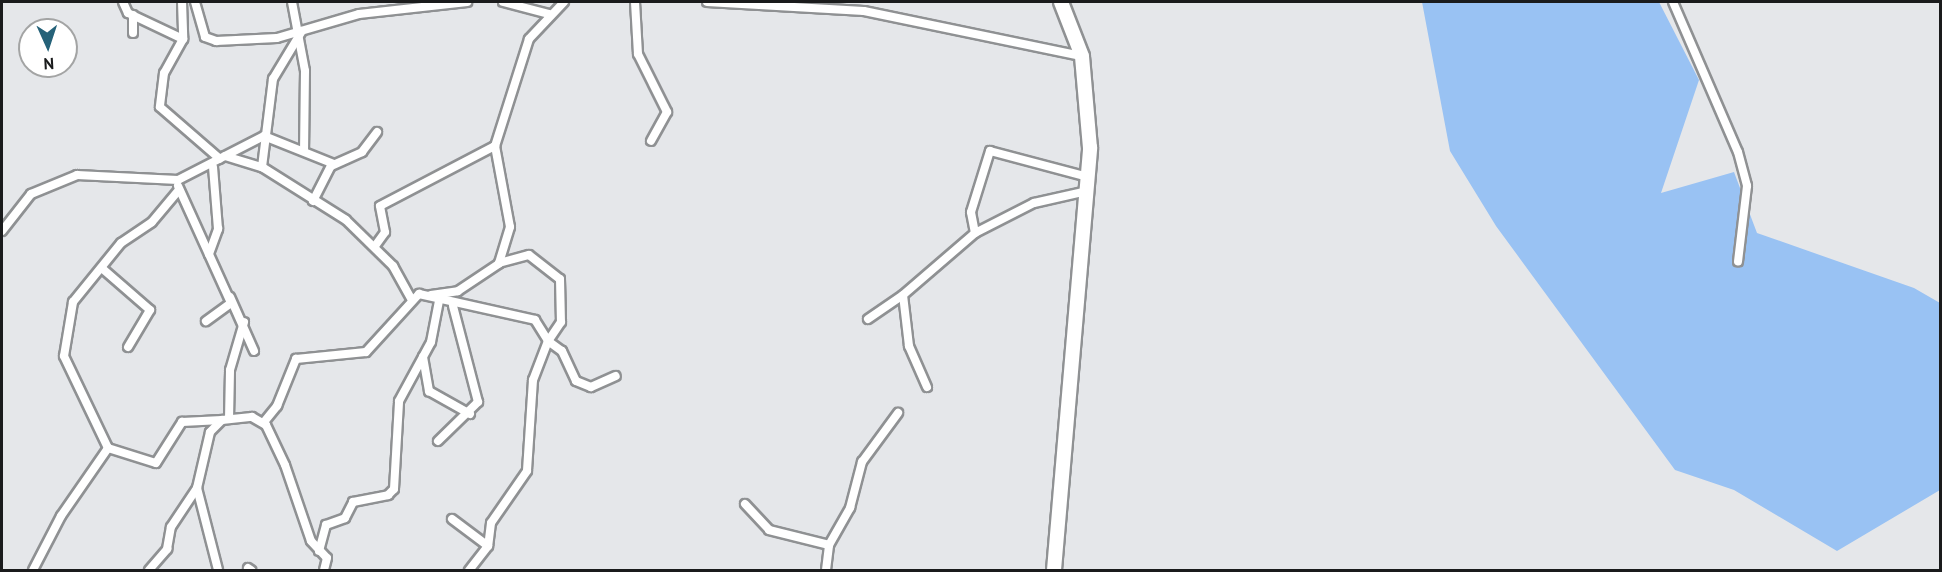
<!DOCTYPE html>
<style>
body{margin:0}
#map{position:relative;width:1942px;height:572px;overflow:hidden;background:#e5e7ea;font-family:"PT Sans",sans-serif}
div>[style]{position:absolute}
.green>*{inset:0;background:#99c2f3}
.roads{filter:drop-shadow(2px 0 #8f9193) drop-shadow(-2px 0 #8f9193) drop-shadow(0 2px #8f9193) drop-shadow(0 -2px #8f9193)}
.minor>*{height:8px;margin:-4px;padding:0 4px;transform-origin:4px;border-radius:4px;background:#fff}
.trunk>*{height:14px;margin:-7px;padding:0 7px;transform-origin:7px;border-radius:7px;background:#fff}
span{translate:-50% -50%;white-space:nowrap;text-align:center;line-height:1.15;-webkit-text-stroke:6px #fff;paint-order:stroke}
.frame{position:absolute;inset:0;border:3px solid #1a1b1c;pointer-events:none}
.north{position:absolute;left:18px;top:18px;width:60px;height:60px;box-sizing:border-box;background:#fff;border:2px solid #a3a4a4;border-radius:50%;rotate:177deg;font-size:16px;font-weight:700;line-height:24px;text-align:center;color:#1a1b1c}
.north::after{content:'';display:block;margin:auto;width:21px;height:27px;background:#256279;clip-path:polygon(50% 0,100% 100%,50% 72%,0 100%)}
</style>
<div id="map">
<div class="green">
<div style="clip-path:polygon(1422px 2px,1659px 2px,1699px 80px,1661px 193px,1734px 172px,1757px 233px,1914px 288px,1940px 303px,1940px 490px,1837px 551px,1734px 490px,1675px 470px,1496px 226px,1450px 151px)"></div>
</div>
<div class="roads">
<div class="minor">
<div style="left:123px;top:2px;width:12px;rotate:66deg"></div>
<div style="left:128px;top:13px;width:61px;rotate:25.3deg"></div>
<div style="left:182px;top:2px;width:37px;rotate:88deg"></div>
<div style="left:183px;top:39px;width:39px;rotate:119deg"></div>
<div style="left:164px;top:73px;width:34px;rotate:97deg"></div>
<div style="left:160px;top:107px;width:79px;rotate:40.9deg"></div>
<div style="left:195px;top:2px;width:36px;rotate:74deg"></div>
<div style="left:205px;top:37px;width:12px;rotate:20deg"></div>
<div style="left:216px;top:41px;width:61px;rotate:-2.8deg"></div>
<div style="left:277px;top:38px;width:85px;rotate:-16.3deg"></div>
<div style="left:359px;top:14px;width:109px;rotate:-6.3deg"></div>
<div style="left:292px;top:2px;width:70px;rotate:79.3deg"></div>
<div style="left:305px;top:71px;width:78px;rotate:90.7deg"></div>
<div style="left:503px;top:2px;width:48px;rotate:14.6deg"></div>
<div style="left:564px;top:2px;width:51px;rotate:133.4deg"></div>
<div style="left:529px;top:39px;width:112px;rotate:107.6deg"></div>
<div style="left:495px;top:146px;width:82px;rotate:79.5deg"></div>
<div style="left:510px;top:227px;width:38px;rotate:107deg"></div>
<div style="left:499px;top:263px;width:31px;rotate:-15deg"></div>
<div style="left:529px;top:255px;width:39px;rotate:38deg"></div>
<div style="left:560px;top:279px;width:43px;rotate:88.7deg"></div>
<div style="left:561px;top:322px;width:23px;rotate:124deg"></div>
<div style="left:548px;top:341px;width:17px;rotate:36deg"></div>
<div style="left:562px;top:351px;width:33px;rotate:65deg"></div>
<div style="left:576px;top:381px;width:16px;rotate:22deg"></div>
<div style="left:591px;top:387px;width:27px;rotate:-24deg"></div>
<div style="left:635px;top:2px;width:52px;rotate:86.7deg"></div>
<div style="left:638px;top:54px;width:65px;rotate:63.4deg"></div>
<div style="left:667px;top:112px;width:33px;rotate:119deg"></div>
<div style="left:707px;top:2px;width:157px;rotate:3.3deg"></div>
<div style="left:864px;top:11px;width:223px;rotate:11.7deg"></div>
<div style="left:1673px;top:2px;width:163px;rotate:66.6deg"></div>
<div style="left:1738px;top:152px;width:35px;rotate:75deg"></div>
<div style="left:1747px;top:186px;width:76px;rotate:96.8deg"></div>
<div style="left:133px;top:33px;width:18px;rotate:-90deg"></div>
<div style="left:225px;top:156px;width:39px;rotate:17deg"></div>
<div style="left:262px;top:167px;width:99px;rotate:32.2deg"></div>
<div style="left:346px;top:220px;width:66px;rotate:44.4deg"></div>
<div style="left:393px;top:266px;width:37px;rotate:61deg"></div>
<div style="left:262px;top:167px;width:89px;rotate:-82.9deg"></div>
<div style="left:273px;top:79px;width:56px;rotate:-58.9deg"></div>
<div style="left:178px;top:186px;width:128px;rotate:65.6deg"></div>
<div style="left:231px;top:303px;width:31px;rotate:144deg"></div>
<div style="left:313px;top:201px;width:39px;rotate:-63deg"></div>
<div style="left:331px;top:166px;width:34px;rotate:-24deg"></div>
<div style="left:362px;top:152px;width:25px;rotate:-53deg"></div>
<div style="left:2px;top:231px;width:47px;rotate:-51.9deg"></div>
<div style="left:31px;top:194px;width:50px;rotate:-22.4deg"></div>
<div style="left:77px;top:175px;width:101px;rotate:2.8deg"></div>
<div style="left:178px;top:180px;width:97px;rotate:-27.1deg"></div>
<div style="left:264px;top:136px;width:75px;rotate:21.8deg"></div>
<div style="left:975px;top:233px;width:21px;rotate:-101deg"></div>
<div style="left:971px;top:212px;width:64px;rotate:-72.7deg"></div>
<div style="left:990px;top:151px;width:101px;rotate:14.9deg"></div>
<div style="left:375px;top:246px;width:17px;rotate:-54deg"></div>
<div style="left:385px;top:232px;width:26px;rotate:-101deg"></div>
<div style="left:380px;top:206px;width:130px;rotate:-27.6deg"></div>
<div style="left:209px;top:254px;width:27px;rotate:-70deg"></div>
<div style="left:218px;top:229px;width:62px;rotate:-94.6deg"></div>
<div style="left:104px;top:270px;width:61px;rotate:41deg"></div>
<div style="left:150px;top:310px;width:43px;rotate:120.7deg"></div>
<div style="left:431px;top:295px;width:27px;rotate:-8deg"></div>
<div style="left:458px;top:291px;width:50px;rotate:-33.7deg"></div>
<div style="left:230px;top:297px;width:59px;rotate:66deg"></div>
<div style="left:868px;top:319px;width:42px;rotate:-34.4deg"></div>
<div style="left:423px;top:357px;width:35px;rotate:80deg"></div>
<div style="left:429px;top:391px;width:47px;rotate:29.3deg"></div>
<div style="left:927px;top:387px;width:45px;rotate:-113.7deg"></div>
<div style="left:909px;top:346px;width:51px;rotate:-96.7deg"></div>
<div style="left:903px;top:295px;width:95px;rotate:-40.7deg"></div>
<div style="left:975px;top:233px;width:66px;rotate:-27deg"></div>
<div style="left:1034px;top:203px;width:54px;rotate:-12.8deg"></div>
<div style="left:229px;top:419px;width:49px;rotate:-88.8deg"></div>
<div style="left:230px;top:370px;width:50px;rotate:-73.7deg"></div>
<div style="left:264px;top:422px;width:21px;rotate:-51deg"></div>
<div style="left:277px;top:406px;width:51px;rotate:-68deg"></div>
<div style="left:296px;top:359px;width:70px;rotate:-5.7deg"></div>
<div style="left:366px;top:352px;width:79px;rotate:-47.6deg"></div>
<div style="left:419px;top:294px;width:119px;rotate:12.6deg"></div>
<div style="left:535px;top:320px;width:25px;rotate:58deg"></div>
<div style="left:548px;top:341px;width:42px;rotate:111deg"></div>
<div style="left:533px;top:380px;width:91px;rotate:93.8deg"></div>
<div style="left:527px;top:471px;width:63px;rotate:124.7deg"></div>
<div style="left:491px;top:523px;width:23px;rotate:97deg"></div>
<div style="left:488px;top:546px;width:31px;rotate:128deg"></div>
<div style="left:438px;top:441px;width:56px;rotate:-44.3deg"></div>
<div style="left:478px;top:402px;width:99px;rotate:-104.6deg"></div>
<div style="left:108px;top:448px;width:50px;rotate:17.4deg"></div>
<div style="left:156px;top:463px;width:49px;rotate:-57.6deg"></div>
<div style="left:182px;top:422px;width:40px;rotate:-2.9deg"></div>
<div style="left:197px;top:488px;width:85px;rotate:75.6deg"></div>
<div style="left:745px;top:504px;width:35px;rotate:47deg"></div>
<div style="left:769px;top:530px;width:62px;rotate:14deg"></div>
<div style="left:452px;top:519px;width:45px;rotate:36.9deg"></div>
<div style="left:319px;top:551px;width:27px;rotate:-75deg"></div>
<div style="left:326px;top:525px;width:20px;rotate:-20deg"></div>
<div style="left:345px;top:518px;width:18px;rotate:-63deg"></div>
<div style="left:353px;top:502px;width:36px;rotate:-11deg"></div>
<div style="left:388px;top:495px;width:8px;rotate:-45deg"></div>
<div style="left:394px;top:489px;width:88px;rotate:-86.7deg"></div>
<div style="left:399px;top:401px;width:67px;rotate:-61.5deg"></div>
<div style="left:431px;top:342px;width:42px;rotate:-79deg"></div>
<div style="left:248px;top:568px;width:4px;rotate:34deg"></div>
<div style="left:33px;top:570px;width:61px;rotate:-62.6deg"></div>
<div style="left:61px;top:516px;width:83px;rotate:-55.3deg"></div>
<div style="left:108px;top:448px;width:102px;rotate:-115.6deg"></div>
<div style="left:64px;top:356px;width:55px;rotate:-80.5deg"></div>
<div style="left:73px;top:302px;width:76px;rotate:-50.9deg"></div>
<div style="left:121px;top:243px;width:37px;rotate:-34deg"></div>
<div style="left:152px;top:222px;width:40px;rotate:-50deg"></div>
<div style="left:149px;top:570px;width:28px;rotate:-49deg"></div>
<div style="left:167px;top:549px;width:22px;rotate:-80deg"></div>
<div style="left:171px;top:527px;width:47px;rotate:-56.3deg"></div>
<div style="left:197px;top:488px;width:57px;rotate:-76.9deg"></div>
<div style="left:210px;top:432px;width:17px;rotate:-45deg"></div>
<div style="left:222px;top:420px;width:30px;rotate:-6deg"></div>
<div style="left:252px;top:417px;width:16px;rotate:30deg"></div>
<div style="left:266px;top:425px;width:44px;rotate:64.6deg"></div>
<div style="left:285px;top:465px;width:80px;rotate:71.1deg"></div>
<div style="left:311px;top:541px;width:23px;rotate:47deg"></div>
<div style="left:327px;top:558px;width:12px;rotate:104deg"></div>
<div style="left:826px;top:570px;width:25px;rotate:-83deg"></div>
<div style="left:829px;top:545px;width:43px;rotate:-60.4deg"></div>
<div style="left:850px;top:508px;width:48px;rotate:-75.4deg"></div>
<div style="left:862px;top:462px;width:61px;rotate:-53.7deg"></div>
</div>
<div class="trunk">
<div style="left:1054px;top:570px;width:424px;rotate:-85.1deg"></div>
<div style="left:1090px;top:148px;width:92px;rotate:-95deg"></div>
<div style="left:1082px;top:56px;width:58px;rotate:-111.3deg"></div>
</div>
</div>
<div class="frame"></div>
<div class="north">N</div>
</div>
